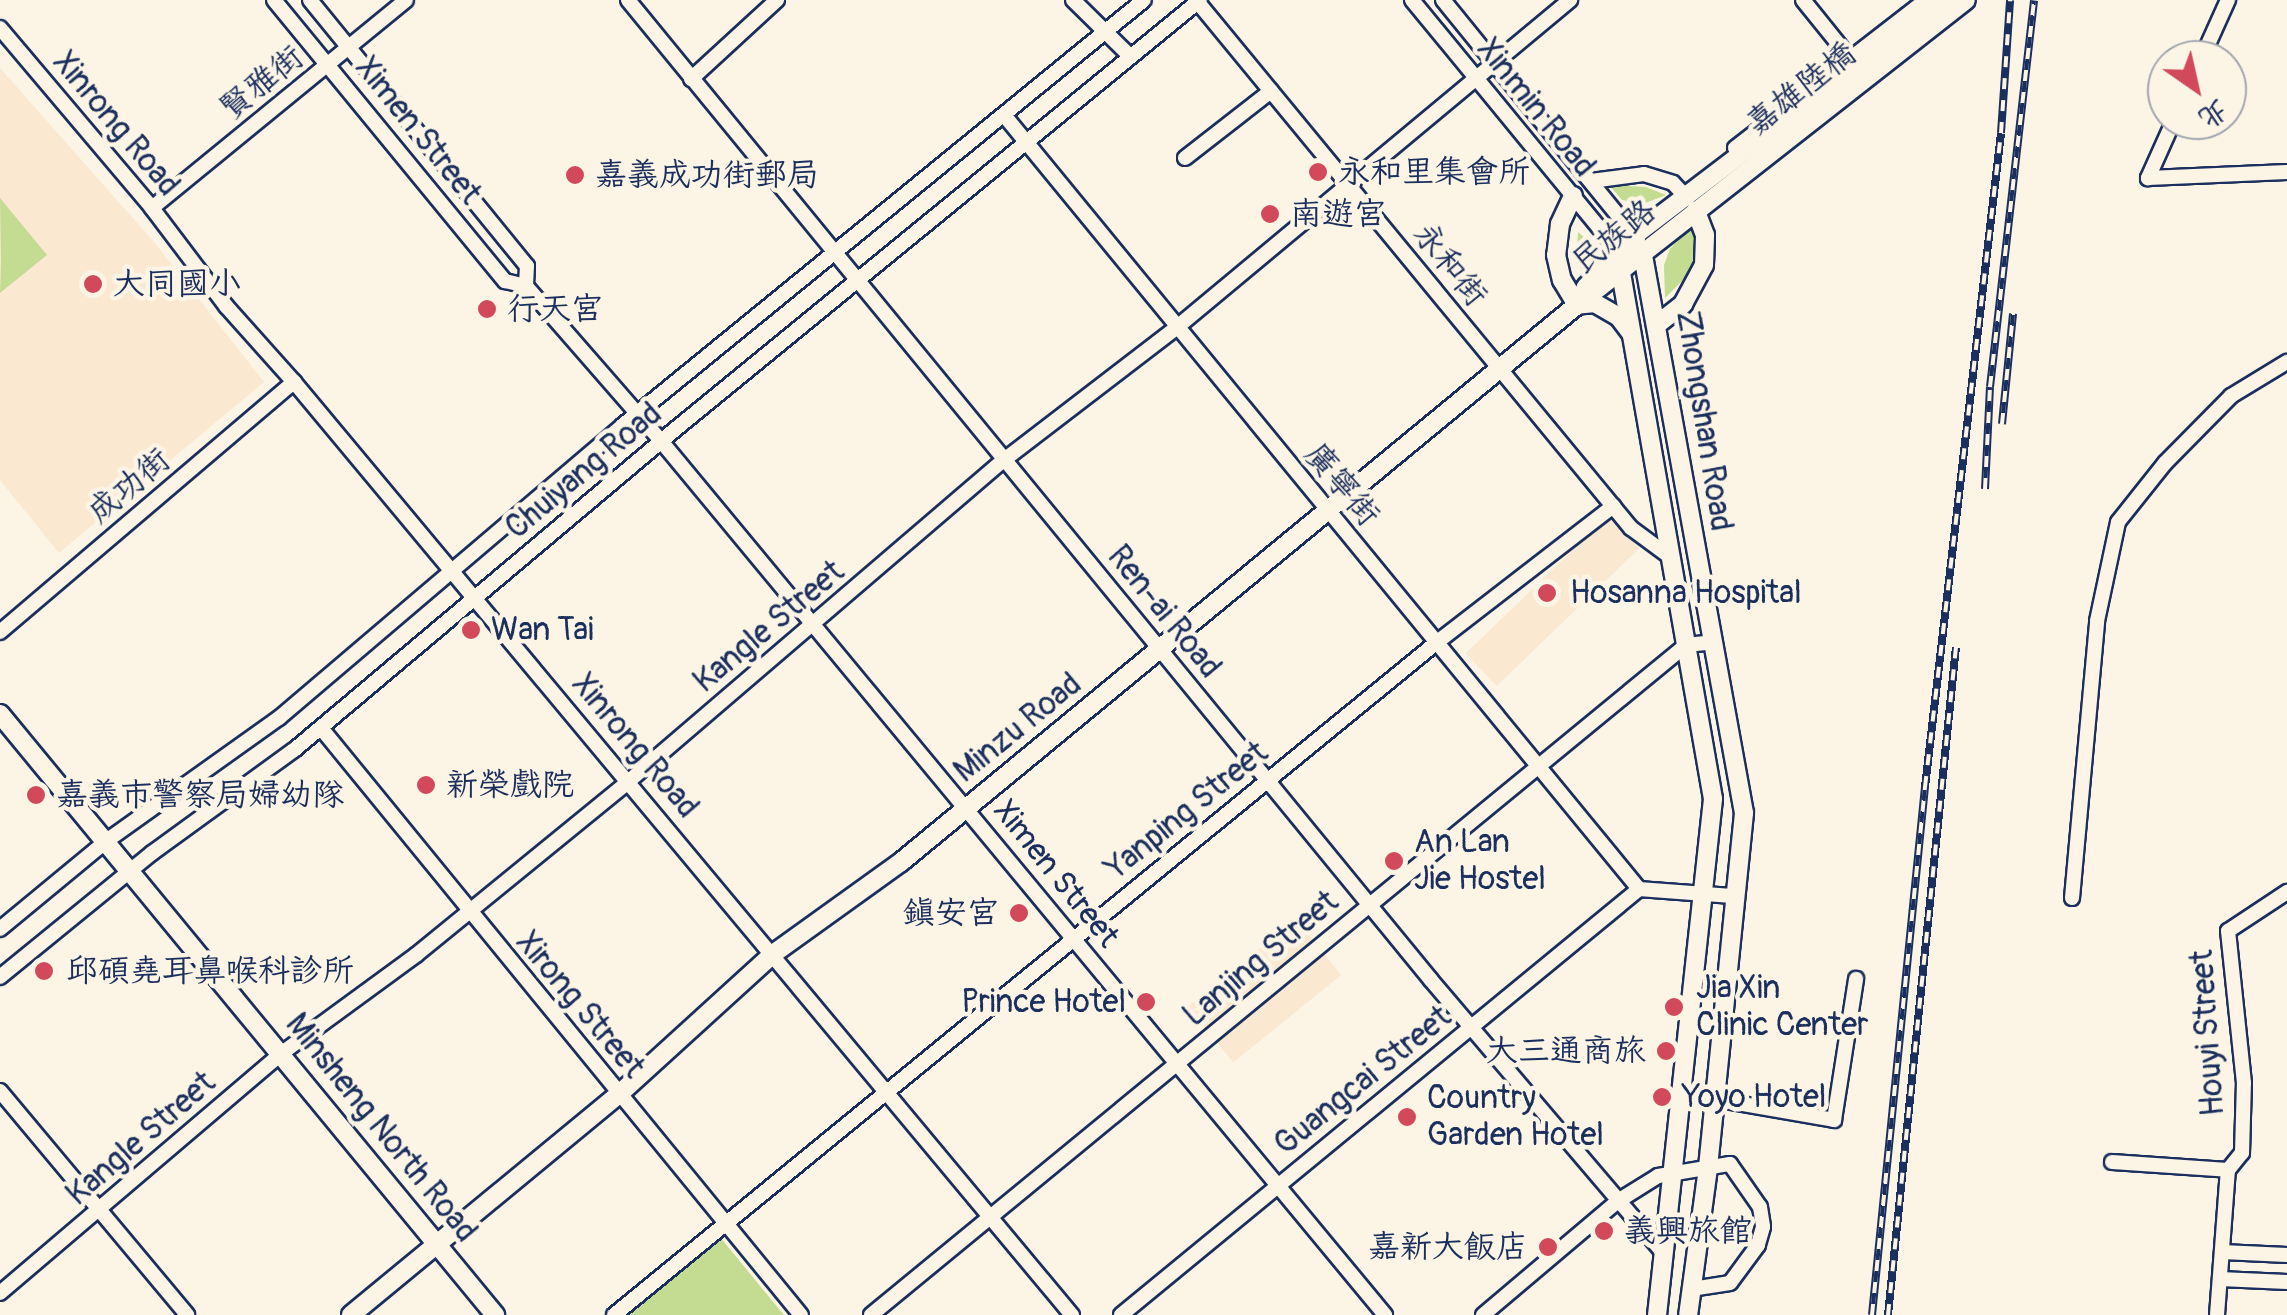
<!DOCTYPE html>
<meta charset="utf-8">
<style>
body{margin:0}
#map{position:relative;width:2287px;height:1315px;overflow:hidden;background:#fcf5e5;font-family:Pangolin,"LXGW WenKai TC",sans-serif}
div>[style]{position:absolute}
.built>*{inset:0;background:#fae8d1;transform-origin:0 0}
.green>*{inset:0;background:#c4dc92}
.roads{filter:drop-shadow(2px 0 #1b2f5e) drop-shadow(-2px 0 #1b2f5e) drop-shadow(0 2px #1b2f5e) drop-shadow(0 -2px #1b2f5e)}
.minor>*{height:14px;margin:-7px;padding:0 7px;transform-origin:7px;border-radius:7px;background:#fcf5e5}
.major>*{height:18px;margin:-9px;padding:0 9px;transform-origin:9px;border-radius:9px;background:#fcf5e5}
.rail>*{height:8px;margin-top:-4px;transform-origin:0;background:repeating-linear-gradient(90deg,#fcf5e5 0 11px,#1b2f5e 0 22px);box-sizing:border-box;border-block:2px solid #1b2f5e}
.dots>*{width:28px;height:28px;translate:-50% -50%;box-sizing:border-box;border:5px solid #fcf5e5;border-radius:50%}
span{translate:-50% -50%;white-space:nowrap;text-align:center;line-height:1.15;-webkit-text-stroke:9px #fcf5e5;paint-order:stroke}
.street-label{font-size:32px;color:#1b2f5e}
.poi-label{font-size:32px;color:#1b2f5e}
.left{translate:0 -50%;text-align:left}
.right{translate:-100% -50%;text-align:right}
.north{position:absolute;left:2147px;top:40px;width:100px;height:100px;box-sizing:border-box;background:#fcf5e5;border:2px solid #a2a6af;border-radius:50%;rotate:146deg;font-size:28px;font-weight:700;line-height:40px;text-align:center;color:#1b2f5e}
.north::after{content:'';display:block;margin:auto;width:35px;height:45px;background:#d1495b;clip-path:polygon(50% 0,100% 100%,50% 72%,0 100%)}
</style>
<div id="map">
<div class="built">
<div style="clip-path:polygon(0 68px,154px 242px,264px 382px,59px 553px,0 480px)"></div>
<div style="left:1608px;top:516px;width:45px;height:198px;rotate:46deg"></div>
<div style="left:1296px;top:919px;width:72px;height:139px;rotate:51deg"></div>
</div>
<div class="green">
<div style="clip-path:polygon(1609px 185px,1646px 187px,1666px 195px,1643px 204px,1632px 202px,1622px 200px)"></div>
<div style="clip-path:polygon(0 198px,47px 255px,0 293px,1px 262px)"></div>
<div style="clip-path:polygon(1691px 227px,1699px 246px,1691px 272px,1665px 298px,1664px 265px,1670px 249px)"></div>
<div style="clip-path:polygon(1578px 232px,1599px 250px,1598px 261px,1587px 278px,1576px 262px)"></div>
<div style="clip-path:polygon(720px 1237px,784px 1315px,630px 1315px)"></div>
</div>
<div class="roads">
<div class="minor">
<div style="left:274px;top:0;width:364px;rotate:50.6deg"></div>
<div style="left:505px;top:281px;width:22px;rotate:13deg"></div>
<div style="left:526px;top:286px;width:206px;rotate:48.9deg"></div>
<div style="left:661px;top:441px;width:1135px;rotate:50.36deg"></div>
<div style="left:310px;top:0;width:343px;rotate:50.8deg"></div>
<div style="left:527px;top:266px;width:20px;rotate:93deg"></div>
<div style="left:628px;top:0;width:1267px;rotate:50.67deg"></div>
<div style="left:1431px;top:980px;width:360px;rotate:49.6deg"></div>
<div style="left:1073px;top:0;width:81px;rotate:44.5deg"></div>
<div style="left:1196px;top:0;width:684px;rotate:50.52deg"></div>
<div style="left:1631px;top:528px;width:47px;rotate:36.4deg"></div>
<div style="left:1412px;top:0;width:323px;rotate:50.6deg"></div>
<div style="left:1443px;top:0;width:309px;rotate:50.9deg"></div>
<div style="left:1803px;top:0;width:67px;rotate:51.1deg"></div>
<div style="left:0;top:28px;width:236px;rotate:49.8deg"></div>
<div style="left:152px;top:208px;width:123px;rotate:52.9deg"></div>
<div style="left:226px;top:306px;width:102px;rotate:48.2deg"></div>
<div style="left:294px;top:382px;width:1215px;rotate:50.18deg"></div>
<div style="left:2201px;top:60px;width:66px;rotate:-65.8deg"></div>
<div style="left:691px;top:79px;width:117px;rotate:-42.6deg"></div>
<div style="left:1004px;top:115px;width:1001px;rotate:50.63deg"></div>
<div style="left:2174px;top:120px;width:64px;rotate:114.1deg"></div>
<div style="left:2148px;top:178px;width:139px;rotate:-2.5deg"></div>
<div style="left:1735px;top:148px;width:242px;rotate:-37.8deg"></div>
<div style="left:1185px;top:158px;width:109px;rotate:-37.9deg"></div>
<div style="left:1591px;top:181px;width:53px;rotate:-7.5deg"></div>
<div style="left:1644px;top:174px;width:30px;rotate:17deg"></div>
<div style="left:1673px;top:183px;width:21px;rotate:47deg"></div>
<div style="left:1687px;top:198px;width:4px;rotate:-63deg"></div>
<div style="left:152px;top:208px;width:328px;rotate:-39.3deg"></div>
<div style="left:0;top:632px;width:386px;rotate:-40.4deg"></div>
<div style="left:321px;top:728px;width:758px;rotate:50.73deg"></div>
<div style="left:1639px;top:889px;width:93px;rotate:4.3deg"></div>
<div style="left:2072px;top:898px;width:278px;rotate:-84.8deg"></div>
<div style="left:2097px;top:621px;width:101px;rotate:-78deg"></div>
<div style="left:2118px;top:522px;width:75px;rotate:-51.5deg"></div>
<div style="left:2165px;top:463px;width:94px;rotate:-45.4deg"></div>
<div style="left:2231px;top:396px;width:66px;rotate:-31.3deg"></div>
<div style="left:0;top:929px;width:136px;rotate:-39.6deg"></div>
<div style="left:105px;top:842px;width:214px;rotate:-35.5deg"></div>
<div style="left:279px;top:718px;width:452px;rotate:-40.4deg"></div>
<div style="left:623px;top:425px;width:672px;rotate:-39.21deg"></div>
<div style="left:0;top:977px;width:196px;rotate:-39.2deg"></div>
<div style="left:152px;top:853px;width:175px;rotate:-36deg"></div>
<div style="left:294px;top:750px;width:502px;rotate:-40.07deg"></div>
<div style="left:678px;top:427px;width:674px;rotate:-39.28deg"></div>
<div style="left:0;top:1091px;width:292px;rotate:50.1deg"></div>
<div style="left:1714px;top:1099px;width:122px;rotate:9.9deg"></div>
<div style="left:1834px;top:1120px;width:143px;rotate:-81.1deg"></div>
<div style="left:2112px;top:1162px;width:116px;rotate:3.9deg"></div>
<div style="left:2222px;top:1252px;width:65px;rotate:2.6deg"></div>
<div style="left:2220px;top:1279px;width:67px;rotate:2.6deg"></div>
<div style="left:0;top:1293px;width:370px;rotate:-40.4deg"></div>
<div style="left:282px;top:1053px;width:166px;rotate:-36.2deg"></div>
<div style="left:416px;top:955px;width:275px;rotate:-39.2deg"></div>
<div style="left:629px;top:781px;width:494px;rotate:-40.6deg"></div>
<div style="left:1004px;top:460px;width:217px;rotate:-37.5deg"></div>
<div style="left:1176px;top:328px;width:513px;rotate:-39.78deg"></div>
<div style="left:614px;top:1315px;width:1062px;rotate:-39.27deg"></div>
<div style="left:1436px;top:643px;width:224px;rotate:-37.7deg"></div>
<div style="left:871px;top:1315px;width:1055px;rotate:-39.42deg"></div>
<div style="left:1686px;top:645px;width:27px;rotate:-6deg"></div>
<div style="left:1121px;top:1315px;width:671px;rotate:-39.43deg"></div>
<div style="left:1483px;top:1315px;width:177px;rotate:-40.2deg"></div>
<div style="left:1618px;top:1201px;width:47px;rotate:-32deg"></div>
<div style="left:1658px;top:1176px;width:73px;rotate:-9.5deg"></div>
<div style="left:1730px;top:1164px;width:52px;rotate:55.1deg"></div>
<div style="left:1760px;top:1207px;width:20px;rotate:81deg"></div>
<div style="left:1763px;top:1227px;width:19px;rotate:106deg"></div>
<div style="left:1758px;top:1245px;width:47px;rotate:126.4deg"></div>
<div style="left:1730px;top:1283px;width:38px;rotate:171deg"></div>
<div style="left:2217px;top:1315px;width:145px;rotate:-85.7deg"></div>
<div style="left:2228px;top:1170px;width:22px;rotate:-51deg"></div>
<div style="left:2242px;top:1153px;width:70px;rotate:-88.4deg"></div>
<div style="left:2244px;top:1083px;width:153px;rotate:-96deg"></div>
<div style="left:2228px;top:931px;width:71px;rotate:-33.5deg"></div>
</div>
<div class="major">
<div style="left:1573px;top:196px;width:31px;rotate:115deg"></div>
<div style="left:1560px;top:224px;width:31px;rotate:97deg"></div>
<div style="left:1556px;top:255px;width:26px;rotate:77deg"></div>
<div style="left:1562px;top:280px;width:29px;rotate:59deg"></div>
<div style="left:1617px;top:250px;width:557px;rotate:80.08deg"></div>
<div style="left:1713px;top:799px;width:519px;rotate:96.19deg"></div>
<div style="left:1642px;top:250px;width:572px;rotate:79.73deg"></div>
<div style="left:1744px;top:813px;width:357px;rotate:95.8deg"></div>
<div style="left:1708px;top:1168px;width:148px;rotate:97.7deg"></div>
<div style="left:1659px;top:323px;width:31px;rotate:-38deg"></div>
<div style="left:1683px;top:304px;width:44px;rotate:-61.7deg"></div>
<div style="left:1704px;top:265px;width:30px;rotate:-88deg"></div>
<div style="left:1705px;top:235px;width:26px;rotate:-111deg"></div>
<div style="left:1631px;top:333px;width:20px;rotate:-127deg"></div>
<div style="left:1619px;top:317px;width:28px;rotate:-150deg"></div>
<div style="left:1595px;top:303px;width:18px;rotate:174deg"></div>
<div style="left:1577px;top:305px;width:494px;rotate:-38.1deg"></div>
<div style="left:0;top:714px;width:779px;rotate:50.52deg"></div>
<div style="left:351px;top:1315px;width:346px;rotate:-39.5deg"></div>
<div style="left:618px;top:1095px;width:210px;rotate:-42.3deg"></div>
<div style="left:773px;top:954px;width:158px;rotate:-35.7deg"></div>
<div style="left:901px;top:862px;width:876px;rotate:-39.49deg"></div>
<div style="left:1577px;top:305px;width:20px;rotate:-63deg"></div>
<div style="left:1586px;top:287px;width:71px;rotate:-46.7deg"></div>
<div style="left:1635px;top:235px;width:388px;rotate:-37.3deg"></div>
</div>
</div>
<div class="rail">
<div style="left:2002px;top:424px;width:111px;rotate:-84.3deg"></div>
<div style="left:1985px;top:489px;width:102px;rotate:-87.2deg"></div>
<div style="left:1990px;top:387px;width:389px;rotate:-83.5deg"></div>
<div style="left:1872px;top:1315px;width:531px;rotate:-84.27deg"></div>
<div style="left:1925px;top:787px;width:658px;rotate:-83.37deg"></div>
<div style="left:2001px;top:133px;width:133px;rotate:-86.1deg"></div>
<div style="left:1888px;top:1315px;width:671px;rotate:-84.19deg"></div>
</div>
<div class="dots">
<div style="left:1318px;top:172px;background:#d1495b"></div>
<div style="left:575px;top:175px;background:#d1495b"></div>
<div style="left:1270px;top:214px;background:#d1495b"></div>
<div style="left:93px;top:284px;background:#d1495b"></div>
<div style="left:487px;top:309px;background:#d1495b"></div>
<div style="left:1547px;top:593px;background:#d1495b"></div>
<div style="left:471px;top:630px;background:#d1495b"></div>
<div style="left:426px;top:785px;background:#d1495b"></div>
<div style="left:36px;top:795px;background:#d1495b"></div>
<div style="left:1394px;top:861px;background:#d1495b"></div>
<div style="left:1019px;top:913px;background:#d1495b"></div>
<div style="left:44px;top:971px;background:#d1495b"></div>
<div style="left:1146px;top:1002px;background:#d1495b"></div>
<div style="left:1674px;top:1007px;background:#d1495b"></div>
<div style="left:1666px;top:1051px;background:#d1495b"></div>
<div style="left:1662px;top:1097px;background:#d1495b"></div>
<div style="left:1407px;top:1117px;background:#d1495b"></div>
<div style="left:1604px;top:1231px;background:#d1495b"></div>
<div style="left:1548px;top:1247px;background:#d1495b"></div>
</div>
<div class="street-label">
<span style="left:262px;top:83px;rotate:-39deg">賢雅街</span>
<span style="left:1801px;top:89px;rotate:-38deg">嘉雄陸橋</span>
<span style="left:1536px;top:108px;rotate:51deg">Xinmin Road</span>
<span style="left:116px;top:124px;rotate:50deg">Xinrong Road</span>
<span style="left:418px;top:131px;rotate:51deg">Ximen Street</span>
<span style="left:1614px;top:237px;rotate:-39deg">民族路</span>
<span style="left:1450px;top:265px;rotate:51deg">永和街</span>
<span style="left:1704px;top:421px;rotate:81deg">Zhongshan Road</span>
<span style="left:584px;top:471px;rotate:-40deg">Chuiyang Road</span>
<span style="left:1342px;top:485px;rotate:50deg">廣寧街</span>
<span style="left:129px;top:486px;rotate:-40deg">成功街</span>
<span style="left:1164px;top:612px;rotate:51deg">Ren-ai Road</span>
<span style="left:769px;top:627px;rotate:-40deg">Kangle Street</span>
<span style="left:1018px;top:728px;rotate:-39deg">Minzu Road</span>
<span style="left:635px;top:746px;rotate:50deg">Xinrong Road</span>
<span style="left:1187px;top:811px;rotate:-39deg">Yanping Street</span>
<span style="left:1056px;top:874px;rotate:51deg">Ximen Street</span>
<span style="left:1261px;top:959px;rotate:-40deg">Lanjing Street</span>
<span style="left:580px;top:1005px;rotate:50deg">Xirong Street</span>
<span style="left:2208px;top:1033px;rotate:-94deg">Houyi Street</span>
<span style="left:1363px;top:1081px;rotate:-39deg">Guangcai Street</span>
<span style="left:381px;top:1128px;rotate:51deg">Minsheng North Road</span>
<span style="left:141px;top:1139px;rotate:-41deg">Kangle Street</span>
</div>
<div class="poi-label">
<span class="left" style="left:1338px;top:172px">永和里集會所</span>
<span class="left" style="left:595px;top:175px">嘉義成功街郵局</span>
<span class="left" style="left:1290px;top:214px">南遊宮</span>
<span class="left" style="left:113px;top:284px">大同國小</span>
<span class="left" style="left:507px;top:309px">行天宮</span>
<span class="left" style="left:1570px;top:593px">Hosanna Hospital</span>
<span class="left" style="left:491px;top:630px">Wan Tai</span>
<span class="left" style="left:446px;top:785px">新榮戲院</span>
<span class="left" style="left:56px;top:795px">嘉義市警察局婦幼隊</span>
<span class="left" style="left:1414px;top:861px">An Lan<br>Jie Hostel</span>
<span class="right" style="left:999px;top:913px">鎮安宮</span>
<span class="left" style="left:66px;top:971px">邱碩堯耳鼻喉科診所</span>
<span class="left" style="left:1696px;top:1007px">Jia Xin<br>Clinic Center</span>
<span class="right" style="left:1126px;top:1002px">Prince Hotel</span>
<span class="right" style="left:1646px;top:1051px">大三通商旅</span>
<span class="left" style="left:1682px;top:1097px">Yoyo Hotel</span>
<span class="left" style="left:1427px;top:1117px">Country<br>Garden Hotel</span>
<span class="left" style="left:1624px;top:1231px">義興旅館</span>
<span class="right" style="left:1528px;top:1247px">嘉新大飯店</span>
</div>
<div class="north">北</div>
</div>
